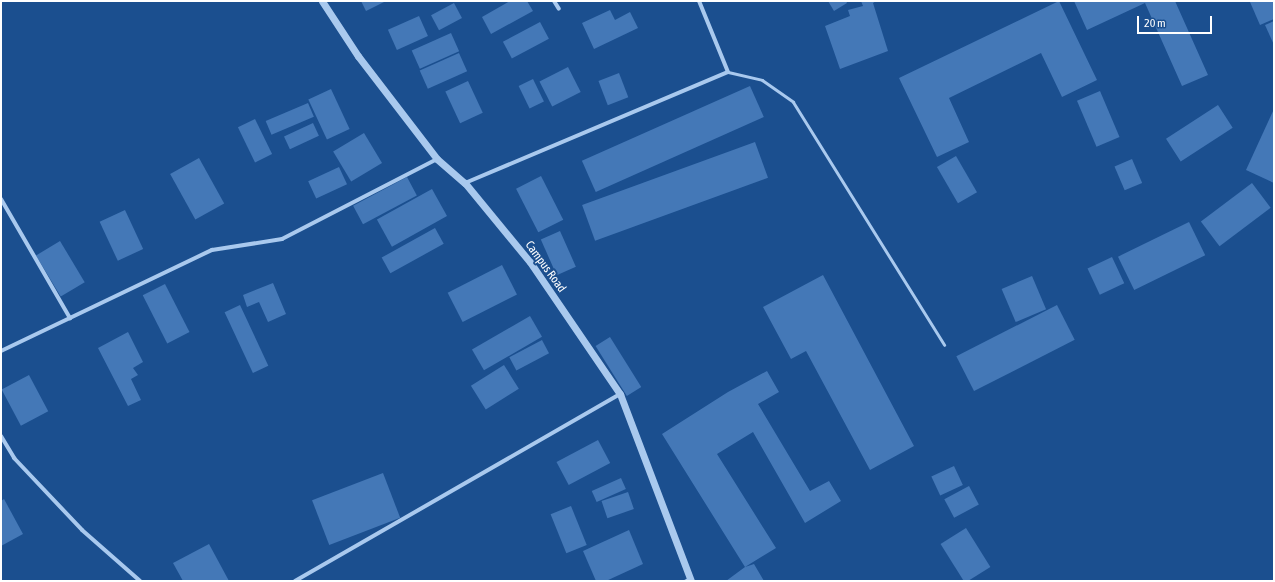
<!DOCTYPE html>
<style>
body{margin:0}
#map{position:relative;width:1275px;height:582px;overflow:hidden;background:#1b4f8f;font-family:"Asap Condensed",sans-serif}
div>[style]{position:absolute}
.building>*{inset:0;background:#4478b7;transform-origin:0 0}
.service>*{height:3px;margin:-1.5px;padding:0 1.5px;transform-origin:1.5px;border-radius:1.5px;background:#a9c9ee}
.minor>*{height:4px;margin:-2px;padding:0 2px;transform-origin:2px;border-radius:2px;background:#a9c9ee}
.tertiary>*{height:7px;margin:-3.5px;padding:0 3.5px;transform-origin:3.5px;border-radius:3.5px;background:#a9c9ee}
span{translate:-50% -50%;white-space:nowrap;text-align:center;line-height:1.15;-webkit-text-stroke:4px #1b4f8f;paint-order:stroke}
.street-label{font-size:12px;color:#fff}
.frame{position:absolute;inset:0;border:2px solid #fff;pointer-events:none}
.scale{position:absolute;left:1137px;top:16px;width:75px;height:18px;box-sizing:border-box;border:2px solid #fff;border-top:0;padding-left:5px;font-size:12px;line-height:14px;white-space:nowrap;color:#fff;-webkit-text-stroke:3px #1b4f8f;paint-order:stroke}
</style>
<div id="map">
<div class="building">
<div style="clip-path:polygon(361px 1px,386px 1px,366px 11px)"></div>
<div style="clip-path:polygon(510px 1px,527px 1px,533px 11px,491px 34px,482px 17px)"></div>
<div style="clip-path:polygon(828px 1px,846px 1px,847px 3px,834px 11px)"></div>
<div style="clip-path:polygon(861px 1px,876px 1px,873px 3px,888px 51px,840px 69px,825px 26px,850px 16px,848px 10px,863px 6px)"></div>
<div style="clip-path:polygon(1059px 1px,1097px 80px,1062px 97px,1041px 53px,949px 98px,969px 142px,937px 157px,899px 78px)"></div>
<div style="clip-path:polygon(1074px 1px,1175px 1px,1208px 75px,1182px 86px,1145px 3px,1087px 30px)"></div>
<div style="clip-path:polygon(1253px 1px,1274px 1px,1274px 19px,1260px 25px,1250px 2px)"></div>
<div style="left:454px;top:3px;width:17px;height:26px;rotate:62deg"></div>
<div style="clip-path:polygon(610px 10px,615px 20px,630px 12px,638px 28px,594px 49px,582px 23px)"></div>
<div style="left:419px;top:16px;width:22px;height:34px;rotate:66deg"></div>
<div style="clip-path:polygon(1274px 21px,1274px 45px,1265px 25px)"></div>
<div style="left:540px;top:22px;width:19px;height:42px;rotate:62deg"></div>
<div style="left:451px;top:33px;width:20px;height:43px;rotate:66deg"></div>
<div style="left:459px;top:53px;width:20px;height:43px;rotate:66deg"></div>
<div style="left:568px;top:67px;width:28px;height:32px;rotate:63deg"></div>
<div style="left:619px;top:73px;width:26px;height:22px;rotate:69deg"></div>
<div style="left:533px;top:79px;width:25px;height:16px;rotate:64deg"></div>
<div style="left:468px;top:81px;width:35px;height:25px;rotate:65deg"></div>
<div style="left:750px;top:86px;width:34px;height:184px;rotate:66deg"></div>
<div style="left:331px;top:89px;width:44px;height:25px;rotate:65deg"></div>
<div style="left:1100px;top:91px;width:50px;height:25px;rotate:67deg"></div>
<div style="left:308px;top:103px;width:15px;height:46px;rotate:67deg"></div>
<div style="left:1218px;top:105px;width:27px;height:62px;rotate:57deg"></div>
<div style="clip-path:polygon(1274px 109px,1274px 183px,1246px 170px)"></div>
<div style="left:255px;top:119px;width:39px;height:19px;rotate:64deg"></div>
<div style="left:313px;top:123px;width:14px;height:32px;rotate:65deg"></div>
<div style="left:364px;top:133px;width:35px;height:36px;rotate:59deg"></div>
<div style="left:755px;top:142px;width:38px;height:184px;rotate:70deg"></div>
<div style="left:956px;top:156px;width:42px;height:22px;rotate:60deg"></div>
<div style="left:199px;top:158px;width:52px;height:33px;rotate:61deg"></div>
<div style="left:1132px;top:159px;width:26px;height:19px;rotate:67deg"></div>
<div style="left:339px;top:167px;width:19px;height:34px;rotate:65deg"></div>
<div style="left:541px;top:176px;width:49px;height:28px;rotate:63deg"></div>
<div style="left:407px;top:177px;width:21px;height:61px;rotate:62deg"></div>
<div style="left:1252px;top:183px;width:31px;height:64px;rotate:53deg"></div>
<div style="left:432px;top:189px;width:31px;height:63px;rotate:61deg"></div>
<div style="left:125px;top:210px;width:43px;height:28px;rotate:65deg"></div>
<div style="left:1189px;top:222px;width:37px;height:79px;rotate:64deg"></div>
<div style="left:435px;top:228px;width:18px;height:61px;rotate:61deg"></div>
<div style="left:560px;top:231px;width:39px;height:21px;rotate:66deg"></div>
<div style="left:60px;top:241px;width:48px;height:28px;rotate:59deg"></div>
<div style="left:1112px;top:257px;width:29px;height:27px;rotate:65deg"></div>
<div style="left:502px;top:265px;width:33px;height:61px;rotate:63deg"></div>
<div style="clip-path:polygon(823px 275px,914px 446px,870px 470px,806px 351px,791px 359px,763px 307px)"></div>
<div style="left:1032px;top:276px;width:36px;height:33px;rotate:67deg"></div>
<div style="clip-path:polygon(273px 283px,286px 314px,268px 322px,259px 302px,247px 307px,243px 295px)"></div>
<div style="left:165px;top:284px;width:54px;height:25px;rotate:63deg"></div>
<div style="left:240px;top:305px;width:67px;height:17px;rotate:65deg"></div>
<div style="left:1057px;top:305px;width:39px;height:113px;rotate:63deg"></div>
<div style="left:530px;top:316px;width:24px;height:67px;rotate:60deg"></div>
<div style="clip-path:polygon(128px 332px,143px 362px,133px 368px,138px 375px,131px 379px,141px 400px,128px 406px,98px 348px)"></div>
<div style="left:610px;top:337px;width:59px;height:17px;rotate:58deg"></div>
<div style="left:542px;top:340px;width:15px;height:37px;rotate:62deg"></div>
<div style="left:504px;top:365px;width:28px;height:39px;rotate:58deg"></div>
<div style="clip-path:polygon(767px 371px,779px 392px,758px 404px,810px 491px,829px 481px,841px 501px,805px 523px,753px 432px,717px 454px,776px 548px,745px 567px,754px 564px,764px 581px,726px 581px,745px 567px,662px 434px,728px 392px)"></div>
<div style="left:29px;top:375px;width:41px;height:31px;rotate:62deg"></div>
<div style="left:598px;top:440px;width:26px;height:47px;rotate:62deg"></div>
<div style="left:954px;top:466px;width:21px;height:25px;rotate:65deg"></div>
<div style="left:383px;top:473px;width:48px;height:76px;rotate:69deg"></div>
<div style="left:621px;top:478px;width:12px;height:32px;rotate:66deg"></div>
<div style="left:969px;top:486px;width:21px;height:28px;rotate:62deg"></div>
<div style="left:628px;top:492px;width:18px;height:28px;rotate:71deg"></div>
<div style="clip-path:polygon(4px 499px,23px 534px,1px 546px,1px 501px)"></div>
<div style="left:571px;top:506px;width:42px;height:22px;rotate:68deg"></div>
<div style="left:966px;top:528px;width:46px;height:30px;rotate:58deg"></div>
<div style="clip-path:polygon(629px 530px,643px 564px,606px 581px,596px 581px,583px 551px)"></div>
<div style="clip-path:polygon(209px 544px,229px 581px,183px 581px,173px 563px)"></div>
</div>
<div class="service">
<div style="left:728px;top:72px;width:35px;rotate:13deg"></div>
<div style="left:762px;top:80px;width:38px;rotate:35deg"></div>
<div style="left:793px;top:102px;width:286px;rotate:58.1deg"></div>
<div style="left:684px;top:581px;width:7px;rotate:-27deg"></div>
</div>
<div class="minor">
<div style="left:554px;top:1px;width:9px;rotate:58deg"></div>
<div style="left:465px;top:183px;width:285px;rotate:-22.9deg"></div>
<div style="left:728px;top:72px;width:77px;rotate:-112.2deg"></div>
<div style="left:1px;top:199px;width:138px;rotate:59.9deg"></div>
<div style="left:1px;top:351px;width:234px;rotate:-25.6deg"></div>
<div style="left:212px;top:250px;width:71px;rotate:-8.9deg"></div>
<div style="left:282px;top:239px;width:174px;rotate:-27.3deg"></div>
<div style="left:1px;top:436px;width:26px;rotate:59deg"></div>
<div style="left:14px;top:458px;width:99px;rotate:46.6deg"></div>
<div style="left:82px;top:530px;width:77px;rotate:41.3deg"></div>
<div style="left:295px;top:581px;width:375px;rotate:-29.9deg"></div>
</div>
<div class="tertiary">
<div style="left:322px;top:1px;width:66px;rotate:56.8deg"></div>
<div style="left:358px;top:56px;width:130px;rotate:52.5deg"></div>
<div style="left:437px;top:159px;width:37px;rotate:41deg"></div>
<div style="left:465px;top:183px;width:102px;rotate:50.6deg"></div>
<div style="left:530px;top:262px;width:160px;rotate:55.7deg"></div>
<div style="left:620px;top:394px;width:200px;rotate:69.2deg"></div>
</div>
<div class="street-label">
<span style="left:545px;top:267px;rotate:54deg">Campus Road</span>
</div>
<div class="frame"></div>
<div class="scale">20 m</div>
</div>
